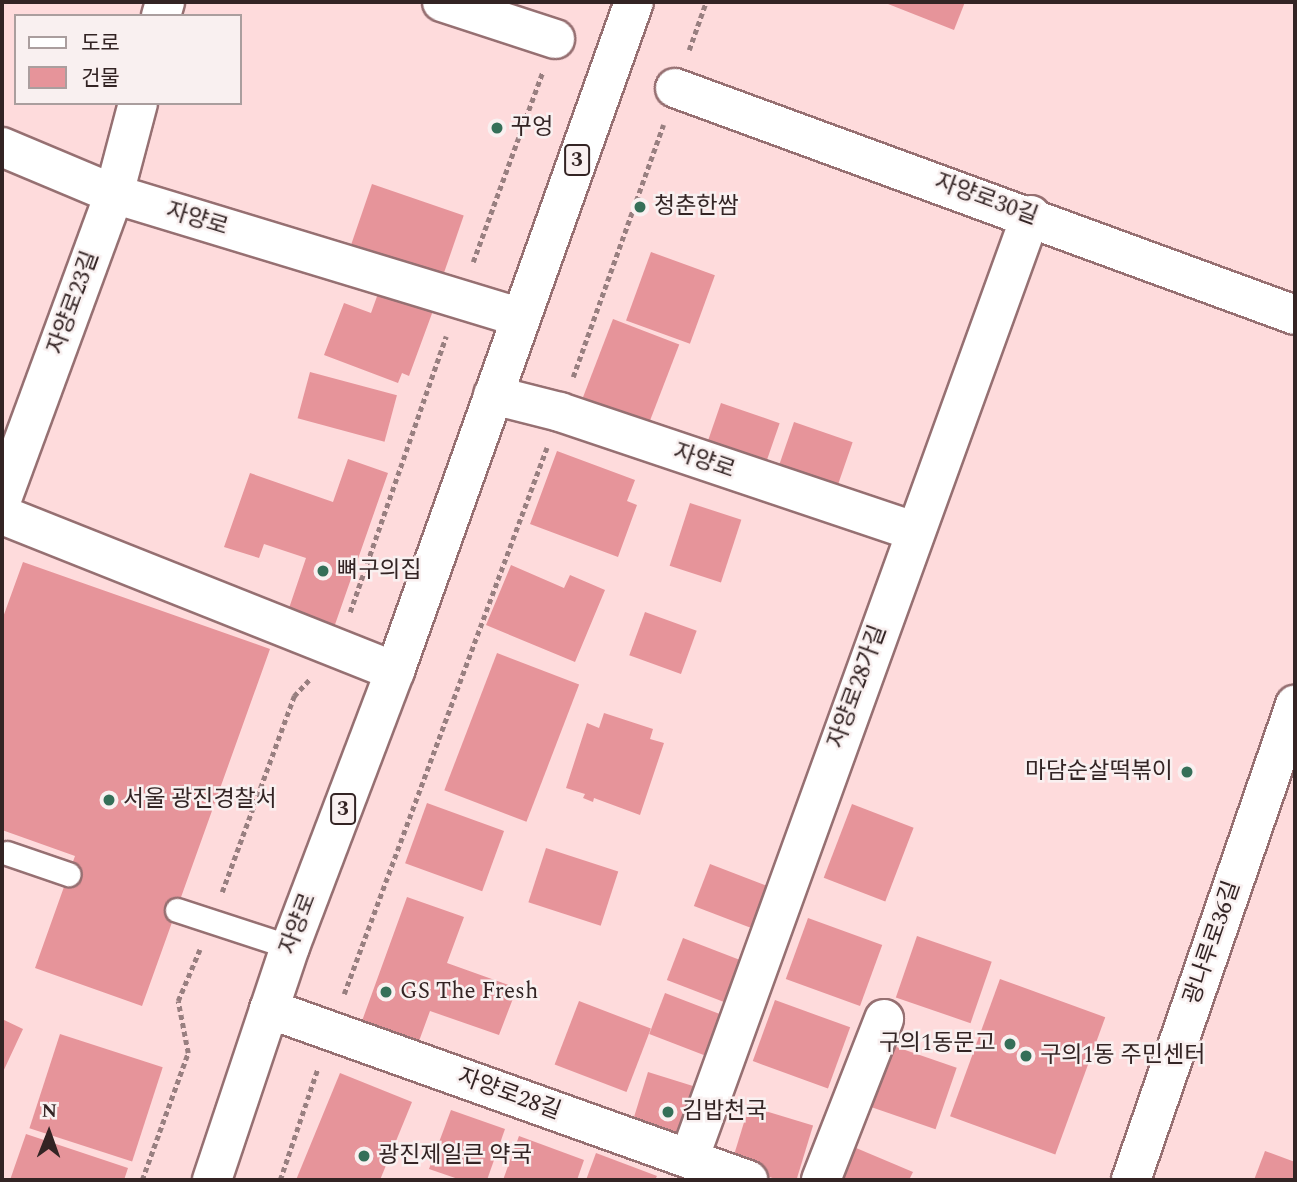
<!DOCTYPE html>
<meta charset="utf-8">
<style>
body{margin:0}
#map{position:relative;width:1297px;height:1182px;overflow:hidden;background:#fedbdc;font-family:Spectral,"Noto Sans KR",serif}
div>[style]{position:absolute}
.building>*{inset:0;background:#e6949a;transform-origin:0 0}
.path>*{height:4.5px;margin-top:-2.25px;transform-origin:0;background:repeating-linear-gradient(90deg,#987f80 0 5px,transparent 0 8.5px)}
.roads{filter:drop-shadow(2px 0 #967072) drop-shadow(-2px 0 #967072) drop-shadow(0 2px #967072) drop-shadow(0 -2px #967072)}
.lane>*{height:23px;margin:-11.5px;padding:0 11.5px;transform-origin:11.5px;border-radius:11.5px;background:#fff}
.street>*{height:38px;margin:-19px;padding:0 19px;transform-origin:19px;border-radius:19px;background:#fff}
.primary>*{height:38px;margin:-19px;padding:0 19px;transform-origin:19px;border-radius:19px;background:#fff}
.dots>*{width:19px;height:19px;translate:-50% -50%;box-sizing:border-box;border:4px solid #f9f0f0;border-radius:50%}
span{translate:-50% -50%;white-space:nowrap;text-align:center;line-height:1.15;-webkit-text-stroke:5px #f9f0f0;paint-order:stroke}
.shield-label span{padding:2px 5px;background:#f9f0f0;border:2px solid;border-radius:5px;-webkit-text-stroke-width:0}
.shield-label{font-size:21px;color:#332424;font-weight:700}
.poi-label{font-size:23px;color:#332424}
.left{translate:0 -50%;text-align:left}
.right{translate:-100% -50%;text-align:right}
.street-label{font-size:23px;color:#332424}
.frame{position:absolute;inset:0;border:4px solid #332424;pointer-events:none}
.legend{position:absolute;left:14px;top:14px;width:228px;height:91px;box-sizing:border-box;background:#f9f0f0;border:2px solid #aa9e9e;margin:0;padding:9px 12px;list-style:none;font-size:21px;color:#332424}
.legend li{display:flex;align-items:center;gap:14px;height:35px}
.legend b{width:35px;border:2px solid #aa9e9e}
.north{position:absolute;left:14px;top:1098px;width:70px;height:70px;-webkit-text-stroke:5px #f9f0f0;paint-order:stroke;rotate:1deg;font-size:19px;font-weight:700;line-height:28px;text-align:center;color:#332424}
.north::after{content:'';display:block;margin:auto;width:24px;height:32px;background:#332424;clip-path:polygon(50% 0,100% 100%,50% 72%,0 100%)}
</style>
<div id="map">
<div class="building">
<div style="clip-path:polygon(883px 2px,965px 2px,954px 30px)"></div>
<div style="left:372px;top:184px;width:97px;height:74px;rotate:19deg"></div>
<div style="left:651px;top:252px;width:68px;height:73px;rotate:20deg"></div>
<div style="clip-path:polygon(380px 288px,434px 308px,409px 376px,402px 373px,398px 383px,324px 355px,344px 303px,371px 313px)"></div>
<div style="left:613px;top:319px;width:71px;height:84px;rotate:21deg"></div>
<div style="left:310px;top:372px;width:90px;height:48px;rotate:15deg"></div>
<div style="left:721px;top:403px;width:62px;height:53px;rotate:19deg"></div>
<div style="left:794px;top:422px;width:62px;height:53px;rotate:19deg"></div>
<div style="clip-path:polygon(557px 451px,635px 480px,627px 501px,637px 505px,618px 557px,530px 524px)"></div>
<div style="clip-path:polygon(348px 459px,388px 473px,331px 636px,285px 620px,306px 558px,264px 544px,259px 558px,224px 547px,250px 473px,333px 502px)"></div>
<div style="left:690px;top:503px;width:54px;height:66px;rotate:18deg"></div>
<div style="clip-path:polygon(23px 562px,270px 649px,142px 1006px,35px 968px,75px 856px,2px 830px,2px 620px)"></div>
<div style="clip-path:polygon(511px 565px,564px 588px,570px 575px,605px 590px,575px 662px,486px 625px)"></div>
<div style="left:645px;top:612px;width:55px;height:46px;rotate:20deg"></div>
<div style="left:497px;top:653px;width:88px;height:147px;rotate:21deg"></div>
<div style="clip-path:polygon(604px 713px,653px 729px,650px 739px,664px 743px,640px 815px,594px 798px,593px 802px,583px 798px,585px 794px,566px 788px,587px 723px,599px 728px)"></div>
<div style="left:427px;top:803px;width:82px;height:64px;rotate:20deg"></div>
<div style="left:852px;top:804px;width:66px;height:79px;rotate:21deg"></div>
<div style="left:546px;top:848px;width:76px;height:57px;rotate:18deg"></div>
<div style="left:710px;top:864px;width:74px;height:45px;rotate:21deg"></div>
<div style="clip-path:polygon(407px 897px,464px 917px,447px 963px,517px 988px,499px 1035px,430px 1011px,415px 1052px,358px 1032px)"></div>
<div style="left:808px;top:918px;width:79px;height:65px;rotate:20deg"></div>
<div style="left:917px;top:936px;width:79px;height:65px;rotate:19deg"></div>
<div style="left:683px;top:938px;width:75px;height:45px;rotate:21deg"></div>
<div style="left:1000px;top:979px;width:112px;height:146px;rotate:20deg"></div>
<div style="left:665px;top:993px;width:75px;height:44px;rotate:21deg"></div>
<div style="left:775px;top:1000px;width:80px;height:65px;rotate:20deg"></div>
<div style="left:579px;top:1001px;width:77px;height:68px;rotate:21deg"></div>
<div style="clip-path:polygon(2px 1019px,23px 1029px,2px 1074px)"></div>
<div style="left:60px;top:1034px;width:108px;height:99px;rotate:18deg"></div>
<div style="left:882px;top:1042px;width:79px;height:65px;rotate:19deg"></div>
<div style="clip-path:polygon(648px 1072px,709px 1091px,694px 1136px,629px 1133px)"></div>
<div style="clip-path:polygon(340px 1073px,412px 1102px,380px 1180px,296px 1180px)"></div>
<div style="left:749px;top:1106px;width:67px;height:62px;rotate:17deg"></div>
<div style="clip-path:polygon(451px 1110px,505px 1129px,487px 1180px,461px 1180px,429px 1169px)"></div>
<div style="clip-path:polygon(26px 1134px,128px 1168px,124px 1180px,10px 1180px)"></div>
<div style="clip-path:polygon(519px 1136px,584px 1160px,577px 1180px,503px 1180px)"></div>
<div style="clip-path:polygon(849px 1145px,913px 1172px,909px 1180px,834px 1180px)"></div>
<div style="clip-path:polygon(1265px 1151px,1295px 1162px,1295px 1180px,1254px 1180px)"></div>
<div style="clip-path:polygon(596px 1153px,657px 1176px,655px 1180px,586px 1180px)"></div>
</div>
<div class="path">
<div style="left:689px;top:50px;width:51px;rotate:-70.5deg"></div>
<div style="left:473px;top:262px;width:201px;rotate:-69.9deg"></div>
<div style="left:573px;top:377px;width:268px;rotate:-70.3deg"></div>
<div style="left:350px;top:612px;width:292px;rotate:-70.8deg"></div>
<div style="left:222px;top:892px;width:209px;rotate:-69.8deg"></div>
<div style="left:294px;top:696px;width:23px;rotate:-47deg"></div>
<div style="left:344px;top:994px;width:583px;rotate:-69.64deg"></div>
<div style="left:142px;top:1180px;width:135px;rotate:-70.1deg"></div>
<div style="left:188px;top:1053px;width:53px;rotate:-100.9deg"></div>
<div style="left:178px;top:1001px;width:56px;rotate:-67.1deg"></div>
<div style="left:280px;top:1180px;width:118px;rotate:-71.3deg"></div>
</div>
<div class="roads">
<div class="lane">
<div style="left:7px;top:853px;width:65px;rotate:19deg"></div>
<div style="left:177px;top:910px;width:119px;rotate:18.1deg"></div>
</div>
<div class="street">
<div style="left:442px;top:2px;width:119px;rotate:18.1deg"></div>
<div style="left:161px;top:16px;width:15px;rotate:-74deg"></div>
<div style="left:675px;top:88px;width:660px;rotate:20.11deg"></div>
<div style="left:2px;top:147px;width:121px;rotate:22.8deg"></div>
<div style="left:114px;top:194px;width:425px;rotate:16.9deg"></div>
<div style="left:493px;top:395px;width:69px;rotate:14.2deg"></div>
<div style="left:560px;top:412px;width:373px;rotate:18.6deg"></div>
<div style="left:2px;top:499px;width:325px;rotate:-69.8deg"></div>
<div style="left:114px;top:194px;width:94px;rotate:-75.2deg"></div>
<div style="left:2px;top:515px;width:423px;rotate:21.7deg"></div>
<div style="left:269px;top:1009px;width:509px;rotate:19.65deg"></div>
<div style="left:689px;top:1159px;width:1004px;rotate:-70.09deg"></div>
<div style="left:821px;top:1180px;width:173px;rotate:-68.6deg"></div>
<div style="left:1131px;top:1180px;width:503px;rotate:-70.95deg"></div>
</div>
<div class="primary">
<div style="left:212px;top:1180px;width:246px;rotate:-71.5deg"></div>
<div style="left:290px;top:947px;width:295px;rotate:-69.2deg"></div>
<div style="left:395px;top:671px;width:710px;rotate:-70.34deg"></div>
</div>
</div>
<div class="dots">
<div style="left:497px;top:128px;background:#356f58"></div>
<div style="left:640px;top:207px;background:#356f58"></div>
<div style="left:323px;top:571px;background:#356f58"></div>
<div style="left:1187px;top:772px;background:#356f58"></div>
<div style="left:109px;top:800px;background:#356f58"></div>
<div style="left:386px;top:992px;background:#356f58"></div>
<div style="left:1010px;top:1044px;background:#356f58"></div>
<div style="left:1026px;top:1056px;background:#356f58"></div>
<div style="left:668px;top:1112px;background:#356f58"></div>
<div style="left:364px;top:1156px;background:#356f58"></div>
</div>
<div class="shield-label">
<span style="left:577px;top:160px">3</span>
<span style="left:343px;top:809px">3</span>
</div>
<div class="poi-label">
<span class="left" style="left:511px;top:128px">꾸엉</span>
<span class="left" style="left:654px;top:207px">청춘한쌈</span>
<span class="left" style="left:337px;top:571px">뼈구의집</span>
<span class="right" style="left:1173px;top:772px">마담순살떡볶이</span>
<span class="left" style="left:123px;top:800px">서울 광진경찰서</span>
<span class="left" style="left:400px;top:992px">GS The Fresh</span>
<span class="right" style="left:996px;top:1044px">구의1동문고</span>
<span class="left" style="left:1040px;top:1056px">구의1동 주민센터</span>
<span class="left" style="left:682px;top:1112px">김밥천국</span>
<span class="left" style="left:378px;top:1156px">광진제일큰 약국</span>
</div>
<div class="street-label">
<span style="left:986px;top:200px;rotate:20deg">자양로30길</span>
<span style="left:197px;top:220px;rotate:17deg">자양로</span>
<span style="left:74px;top:303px;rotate:-70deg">자양로23길</span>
<span style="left:704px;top:462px;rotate:19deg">자양로</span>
<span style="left:858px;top:687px;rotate:-70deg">자양로28가길</span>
<span style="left:299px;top:924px;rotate:-69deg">자양로</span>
<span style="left:1213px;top:943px;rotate:-71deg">광나루로36길</span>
<span style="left:509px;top:1095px;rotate:20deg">자양로28길</span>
</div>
<div class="frame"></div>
<ul class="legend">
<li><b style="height:9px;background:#fff"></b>도로</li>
<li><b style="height:19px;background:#e6949a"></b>건물</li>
</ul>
<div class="north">N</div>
</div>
